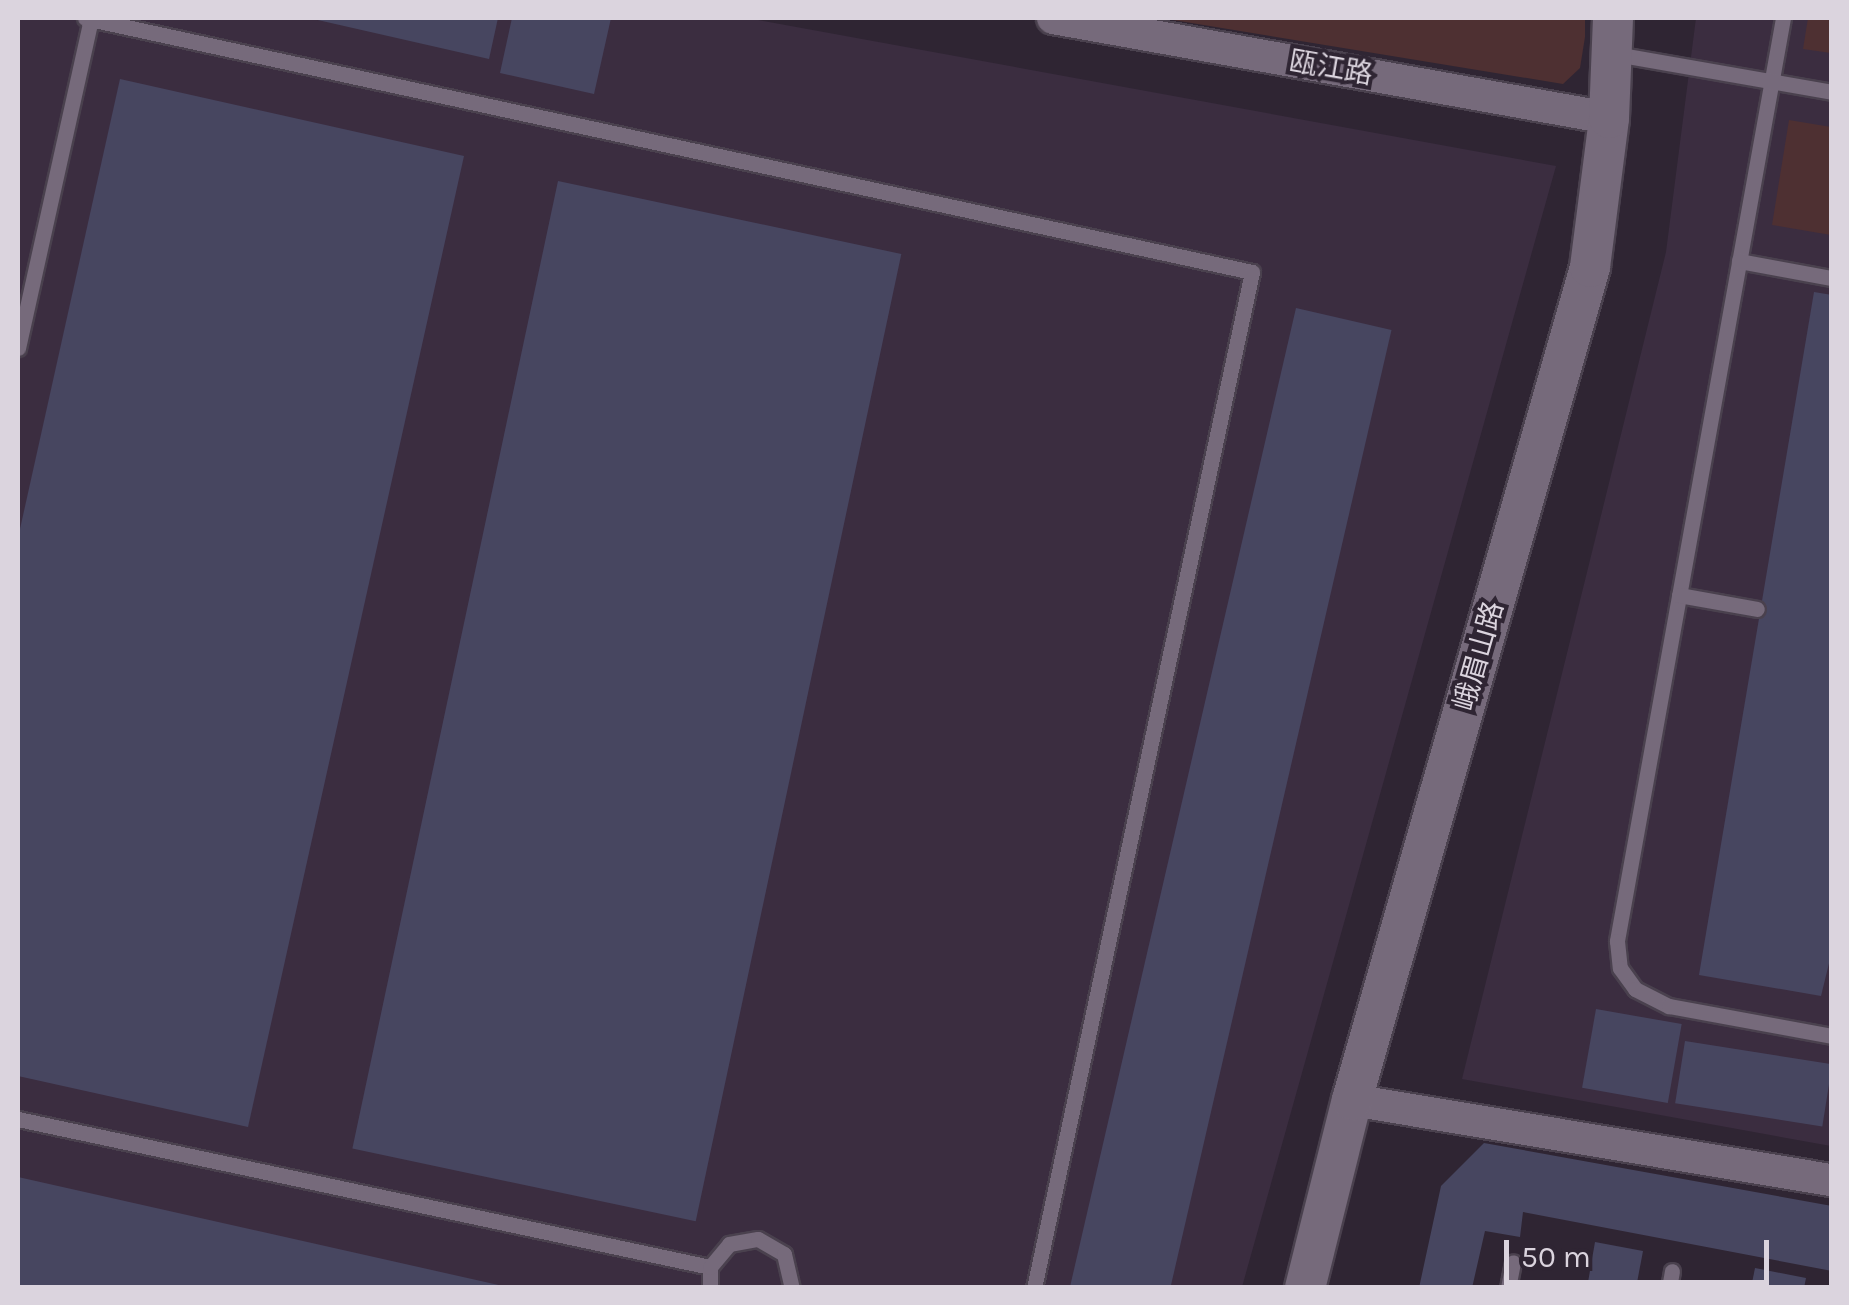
<!DOCTYPE html>
<meta charset="utf-8">
<style>
body{margin:0}
#map{position:relative;width:1849px;height:1305px;overflow:hidden;background:#2f2533;font-family:Karla,"Noto Sans SC",sans-serif}
div>[style]{position:absolute}
.built>*{inset:0;background:#3b2d40}
.green>*{inset:0;background:#4e3032}
.building>*{inset:0;background:#474660;transform-origin:0 0}
.roads{filter:drop-shadow(2px 0 #4a414e) drop-shadow(-2px 0 #4a414e) drop-shadow(0 2px #4a414e) drop-shadow(0 -2px #4a414e)}
.service>*{height:15px;margin:-7.5px;padding:0 7.5px;transform-origin:7.5px;border-radius:7.5px;background:#766a7b}
.minor>*{height:32px;margin:-16px;padding:0 16px;transform-origin:16px;border-radius:16px;background:#766a7b}
.tertiary>*{height:40px;margin:-20px;padding:0 20px;transform-origin:20px;border-radius:20px;background:#766a7b}
span{translate:-50% -50%;white-space:nowrap;text-align:center;line-height:1.15;-webkit-text-stroke:8px #2f2533;paint-order:stroke}
.street-label{font-size:28px;color:#dbd4de}
.frame{position:absolute;inset:0;border:20px solid #dbd4de;pointer-events:none}
.scale{position:absolute;left:1504px;top:1240px;width:265px;height:45px;box-sizing:border-box;border:5px solid #dbd4de;border-top:0;padding-left:12px;font-size:30px;line-height:35px;white-space:nowrap;color:#dbd4de;-webkit-text-stroke:8px #2f2533;paint-order:stroke}
</style>
<div id="map">
<div class="built">
<div style="clip-path:polygon(18px 18px,747px 18px,1556px 166px,1242px 1287px,18px 1287px)"></div>
<div style="clip-path:polygon(1696px 18px,1831px 18px,1831px 1146px,1462px 1079px,1666px 252px)"></div>
</div>
<div class="green">
<div style="clip-path:polygon(1161px 18px,1585px 18px,1585px 37px,1580px 68px,1563px 84px)"></div>
<div style="clip-path:polygon(1808px 18px,1831px 18px,1831px 53px,1803px 49px)"></div>
<div style="clip-path:polygon(1789px 120px,1831px 127px,1831px 235px,1772px 225px)"></div>
</div>
<div class="building">
<div style="clip-path:polygon(309px 18px,498px 18px,489px 59px)"></div>
<div style="clip-path:polygon(512px 18px,611px 18px,594px 94px,500px 73px)"></div>
<div style="clip-path:polygon(120px 79px,464px 156px,248px 1127px,18px 1076px,18px 538px)"></div>
<div style="left:558px;top:181px;width:351px;height:989px;rotate:12deg"></div>
<div style="clip-path:polygon(1814px 292px,1832px 295px,1832px 951px,1821px 996px,1699px 975px)"></div>
<div style="left:1296px;top:308px;width:98px;height:1004px;rotate:13deg"></div>
<div style="left:1596px;top:1009px;width:87px;height:80px;rotate:10deg"></div>
<div style="left:1685px;top:1041px;width:149px;height:63px;rotate:9deg"></div>
<div style="clip-path:polygon(1484px 1143px,1832px 1206px,1832px 1271px,1523px 1212px,1520px 1237px,1485px 1231px,1472px 1288px,1419px 1288px,1441px 1186px)"></div>
<div style="clip-path:polygon(18px 1177px,503px 1286px,503px 1288px,18px 1288px)"></div>
<div style="clip-path:polygon(1595px 1242px,1643px 1251px,1636px 1288px,1587px 1288px)"></div>
<div style="clip-path:polygon(1755px 1268px,1806px 1278px,1804px 1288px,1751px 1288px)"></div>
</div>
<div class="roads">
<div class="service">
<div style="left:85px;top:18px;width:1194px;rotate:12.28deg"></div>
<div style="left:1252px;top:272px;width:1039px;rotate:102.11deg"></div>
<div style="left:1783px;top:18px;width:938px;rotate:100.2deg"></div>
<div style="left:1617px;top:941px;width:27px;rotate:84deg"></div>
<div style="left:1620px;top:968px;width:26px;rotate:54deg"></div>
<div style="left:1635px;top:989px;width:38px;rotate:27deg"></div>
<div style="left:1669px;top:1006px;width:166px;rotate:10.4deg"></div>
<div style="left:1615px;top:54px;width:220px;rotate:9.9deg"></div>
<div style="left:1739px;top:261px;width:95px;rotate:10.4deg"></div>
<div style="left:18px;top:348px;width:337px;rotate:-77.5deg"></div>
<div style="left:1679px;top:595px;width:79px;rotate:10.2deg"></div>
<div style="left:18px;top:1119px;width:708px;rotate:12.07deg"></div>
<div style="left:710px;top:1288px;width:21px;rotate:-90deg"></div>
<div style="left:710px;top:1267px;width:30px;rotate:-50deg"></div>
<div style="left:729px;top:1244px;width:29px;rotate:-10deg"></div>
<div style="left:758px;top:1239px;width:30px;rotate:30deg"></div>
<div style="left:784px;top:1254px;width:35px;rotate:77deg"></div>
<div style="left:1508px;top:1288px;width:26px;rotate:-79deg"></div>
<div style="left:1669px;top:1288px;width:17px;rotate:-80deg"></div>
</div>
<div class="minor">
<div style="left:1053px;top:18px;width:565px;rotate:10.2deg"></div>
<div style="left:1352px;top:1100px;width:487px;rotate:9.5deg"></div>
</div>
<div class="tertiary">
<div style="left:1305px;top:1288px;width:194px;rotate:-76deg"></div>
<div style="left:1352px;top:1100px;width:866px;rotate:-74.05deg"></div>
<div style="left:1590px;top:267px;width:150px;rotate:-82.7deg"></div>
<div style="left:1609px;top:118px;width:100px;rotate:-87.7deg"></div>
</div>
</div>
<div class="street-label">
<span style="left:1331px;top:68px;rotate:10deg">瓯江路</span>
<span style="left:1479px;top:656px;rotate:-74deg">峨眉山路</span>
</div>
<div class="frame"></div>
<div class="scale">50 m</div>
</div>
